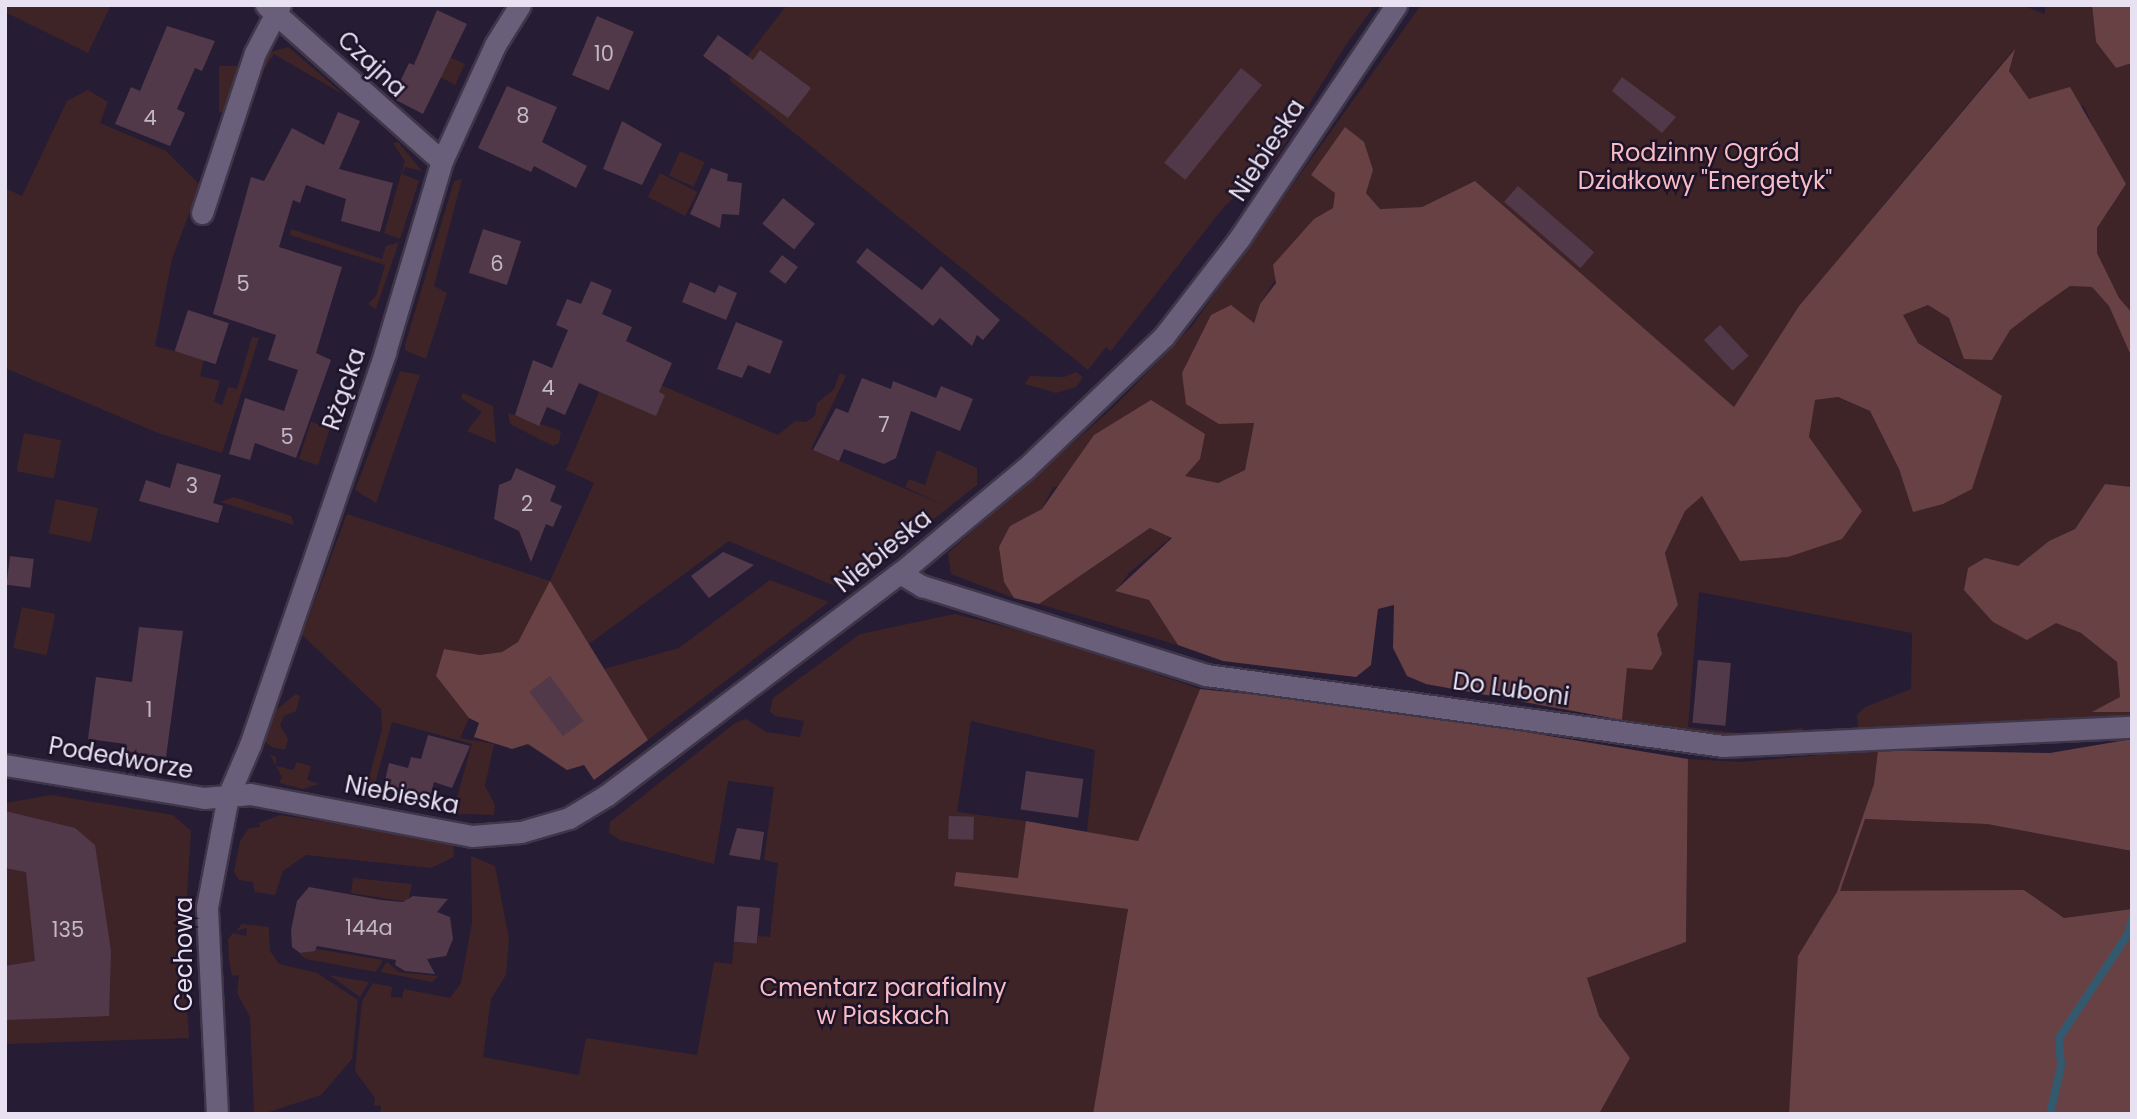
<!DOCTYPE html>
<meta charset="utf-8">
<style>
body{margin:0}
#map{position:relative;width:2137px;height:1119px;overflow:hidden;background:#261c33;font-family:Poppins,sans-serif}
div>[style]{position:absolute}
.green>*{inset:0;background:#3f2427;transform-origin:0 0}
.forest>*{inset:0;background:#684145}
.stream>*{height:8px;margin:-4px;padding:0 4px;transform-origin:4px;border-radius:4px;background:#33596e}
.building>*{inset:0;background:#51394a;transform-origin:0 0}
.roads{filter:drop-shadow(2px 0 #3f3649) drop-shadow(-2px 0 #3f3649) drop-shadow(0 2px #3f3649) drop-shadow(0 -2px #3f3649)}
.minor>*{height:21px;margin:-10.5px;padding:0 10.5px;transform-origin:10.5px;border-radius:10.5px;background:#6a5f7a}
.tertiary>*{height:21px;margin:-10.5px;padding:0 10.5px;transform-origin:10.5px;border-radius:10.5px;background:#6a5f7a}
span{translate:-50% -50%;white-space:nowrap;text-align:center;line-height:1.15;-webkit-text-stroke:5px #1d1329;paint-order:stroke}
.number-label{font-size:21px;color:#c2b7c7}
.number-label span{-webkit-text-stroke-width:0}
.street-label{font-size:24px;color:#e7e1f1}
.park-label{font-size:24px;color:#f7bcc2}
.frame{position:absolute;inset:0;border:7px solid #e7e1f1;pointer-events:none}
</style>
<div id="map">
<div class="green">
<div style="clip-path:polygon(5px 5px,111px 5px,88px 53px,5px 12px)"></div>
<div style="clip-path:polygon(787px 5px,1375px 5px,1345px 46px,1276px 158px,1223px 208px,1111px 351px,1106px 347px,1088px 370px,729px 80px)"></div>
<div style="clip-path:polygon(1421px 5px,2022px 5px,2045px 14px,2045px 5px,2092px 5px,2096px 42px,2116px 68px,2132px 63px,2132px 313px,2128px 313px,2118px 298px,2097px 253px,2097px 228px,2126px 184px,2104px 153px,2084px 106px,2029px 99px,2009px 71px,2013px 50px,1799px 306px,1734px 407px,1475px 181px,1422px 207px,1380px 209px,1366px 193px,1373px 170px,1335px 193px,1333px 208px,1314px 219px,1260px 304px,1219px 424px,1254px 423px,1245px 470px,1218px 483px,1184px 476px,1053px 487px,1042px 509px,1010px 526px,1004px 582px,1014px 598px,951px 574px,948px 553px,1117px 404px,1192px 326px)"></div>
<div style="clip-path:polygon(423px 45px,465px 64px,455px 85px,414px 63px)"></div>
<div style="clip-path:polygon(288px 47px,291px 49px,344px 95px,274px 54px,257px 80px,270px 52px)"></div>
<div style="left:219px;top:66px;width:18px;height:46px"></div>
<div style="clip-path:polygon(88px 90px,108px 102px,100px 123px,166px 151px,200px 185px,172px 259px,155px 346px,204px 359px,200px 376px,220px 381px,214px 402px,222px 405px,228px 387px,237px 389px,252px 337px,259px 338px,222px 453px,158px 433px,5px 368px,5px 188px,22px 196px,67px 101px)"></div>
<div style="clip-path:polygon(398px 142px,422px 171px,405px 167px,402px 174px,419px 181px,400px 239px,384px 233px,405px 161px,393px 143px)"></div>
<div style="left:680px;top:151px;width:27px;height:27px;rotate:24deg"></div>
<div style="left:660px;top:173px;width:42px;height:27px;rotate:27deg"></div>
<div style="clip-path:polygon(462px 179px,434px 286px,447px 293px,426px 359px,405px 350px,405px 345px,454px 181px)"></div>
<div style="clip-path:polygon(291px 229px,382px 259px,386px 246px,399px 242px,376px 309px,368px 304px,376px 296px,385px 265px,290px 235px)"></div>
<div style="clip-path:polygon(2070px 286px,2092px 287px,2109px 306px,2132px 358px,2132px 487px,2105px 484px,2075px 529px,2049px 541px,2018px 566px,2056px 623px,2081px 633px,2117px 662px,2120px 697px,2094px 712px,2132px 712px,2132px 717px,1990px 728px,1858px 727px,1857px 715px,1865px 707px,1911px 689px,1912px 633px,1699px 592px,1688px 727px,1745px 734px,1803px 728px,1803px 735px,1720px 736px,1622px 720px,1627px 667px,1678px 605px,1665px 553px,1685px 511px,1702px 495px,1740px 561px,1809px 437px,1814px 400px,1837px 397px,1870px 411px,1899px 469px,1913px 512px,1959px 367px,1918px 343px,1902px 315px,1928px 305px,1949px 318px,1964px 358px)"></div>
<div style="clip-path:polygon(611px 364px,778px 435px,795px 421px,806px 422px,815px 416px,817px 403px,834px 389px,840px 373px,846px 376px,811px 449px,946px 506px,905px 487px,909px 479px,925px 485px,937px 450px,977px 468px,977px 485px,844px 590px,729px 541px,589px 644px,550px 582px,518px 642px,502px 652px,480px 655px,444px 649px,436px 676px,469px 718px,460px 738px,494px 744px,485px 786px,495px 805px,494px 815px,439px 813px,453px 811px,472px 744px,392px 722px,371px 798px,364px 797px,382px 729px,381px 709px,302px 635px,347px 514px,550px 581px,594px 483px,566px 470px)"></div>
<div style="clip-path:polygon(400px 371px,420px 375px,376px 503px,355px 490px)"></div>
<div style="clip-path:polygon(1076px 372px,1083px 377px,1076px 387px,1056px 393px,1025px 384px,1030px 376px,1064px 377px)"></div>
<div style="clip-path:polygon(463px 393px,493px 406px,496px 443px,467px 431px,482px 412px,461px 398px)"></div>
<div style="clip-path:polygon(508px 413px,561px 431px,559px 443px,553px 446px,510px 424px)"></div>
<div style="left:311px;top:422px;width:20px;height:39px;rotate:18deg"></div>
<div style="left:24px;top:433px;width:38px;height:39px;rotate:11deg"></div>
<div style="clip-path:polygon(234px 497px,291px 516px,294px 525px,220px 502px)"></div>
<div style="left:56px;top:499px;width:43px;height:35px;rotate:12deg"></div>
<div style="clip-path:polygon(1150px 528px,1172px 537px,1129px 573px,1116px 591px,1149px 600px,1178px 645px,1039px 604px)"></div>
<div style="clip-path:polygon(770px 580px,829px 602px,648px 740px,604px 669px,679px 648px)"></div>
<div style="left:22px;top:607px;width:34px;height:42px;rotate:12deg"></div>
<div style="clip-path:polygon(955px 614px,1052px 639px,1200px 689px,1138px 842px,1087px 832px,1095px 750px,971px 721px,957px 812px,1026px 821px,1019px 878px,957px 872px,955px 886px,1128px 908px,1093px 1114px,380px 1114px,381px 1106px,374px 1105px,375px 1098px,355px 1071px,362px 1001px,373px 983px,392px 987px,391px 997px,402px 998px,404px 989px,450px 998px,461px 983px,472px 923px,471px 856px,495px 866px,509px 939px,506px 975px,491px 999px,483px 1057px,579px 1075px,586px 1038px,697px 1055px,714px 962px,732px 964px,734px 942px,757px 944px,758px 936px,770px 937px,778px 863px,764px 860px,774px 787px,728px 781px,714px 864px,620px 840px,609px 833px,610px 822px,735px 723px,746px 719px,766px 732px,800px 737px,804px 721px,775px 716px,770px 711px,773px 698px,860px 634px)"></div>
<div style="clip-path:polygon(296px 694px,300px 696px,296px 711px,284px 716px,280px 725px,288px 739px,285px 750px,272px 747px,265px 742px,276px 710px)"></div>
<div style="clip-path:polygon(1878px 750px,1874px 784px,1863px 819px,1987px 824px,2132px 851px,2132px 909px,2064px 918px,2024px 890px,1837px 892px,1793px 1071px,1789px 1114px,1599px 1114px,1630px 1058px,1599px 1016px,1587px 978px,1686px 942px,1688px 759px,1740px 762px)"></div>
<div style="clip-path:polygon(270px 755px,276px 757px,276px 766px,293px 770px,297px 762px,311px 766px,307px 780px,319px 784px,303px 789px,279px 783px,282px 777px)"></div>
<div style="clip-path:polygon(51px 795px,173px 815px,191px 831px,183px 958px,189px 1038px,5px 1044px,5px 803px)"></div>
<div style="clip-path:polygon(280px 815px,453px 842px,454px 857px,431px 868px,306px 855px,283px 871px,275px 895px,255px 892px,253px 882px,239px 880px,234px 872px,240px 841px,249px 828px,260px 827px,259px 823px)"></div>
<div style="clip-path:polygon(353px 878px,412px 884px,408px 902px,351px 893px)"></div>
<div style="clip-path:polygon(242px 924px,269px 927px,270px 951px,279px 964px,317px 973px,358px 1000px,352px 1059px,321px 1095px,263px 1114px,254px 1114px,250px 1017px,237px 993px,239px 975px,232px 976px,229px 959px,228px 939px,233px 933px,246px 936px,247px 928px,236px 931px)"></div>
<div style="clip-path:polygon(316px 949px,383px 960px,376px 972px,306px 959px,299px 954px)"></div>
<div style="clip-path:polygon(387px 962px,399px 972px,438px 976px,432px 982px,380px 972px)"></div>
<div style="clip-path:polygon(329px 975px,369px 982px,360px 997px)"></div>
</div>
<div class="forest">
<div style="clip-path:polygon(2092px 5px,2132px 5px,2132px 63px,2116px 68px,2096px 42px)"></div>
<div style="clip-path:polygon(2015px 49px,2009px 71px,2029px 99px,2070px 87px,2126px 184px,2097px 228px,2097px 253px,2119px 298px,2132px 313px,2132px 358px,2109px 306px,2092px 287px,2070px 286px,2040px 307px,2010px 330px,1992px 360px,1964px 359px,1949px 318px,1928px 305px,1903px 315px,1918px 343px,2002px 396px,1972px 489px,1943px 504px,1913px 512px,1899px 469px,1870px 411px,1838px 397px,1815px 400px,1809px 437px,1862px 511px,1842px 539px,1788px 557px,1740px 561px,1702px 496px,1685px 511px,1665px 553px,1678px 605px,1657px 634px,1662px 654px,1652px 670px,1627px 668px,1622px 720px,1426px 684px,1407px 676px,1393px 648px,1394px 605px,1378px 609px,1371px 665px,1356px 677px,1223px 661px,1178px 645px,1149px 600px,1115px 591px,1172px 538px,1150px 528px,1039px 604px,1014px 598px,1004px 582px,999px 547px,1010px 526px,1042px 509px,1094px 435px,1151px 400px,1205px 434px,1200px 459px,1185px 476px,1218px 483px,1245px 470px,1254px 423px,1219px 424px,1186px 404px,1182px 373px,1211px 315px,1231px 305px,1254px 323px,1260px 304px,1276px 283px,1273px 265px,1314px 219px,1333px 208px,1335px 193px,1311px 175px,1345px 127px,1364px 142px,1373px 170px,1366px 193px,1380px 209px,1422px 207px,1475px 181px,1734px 407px,1799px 306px)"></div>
<div style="clip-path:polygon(2105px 484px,2132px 487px,2132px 712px,2092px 712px,2120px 697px,2117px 662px,2081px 633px,2056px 623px,2027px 640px,1993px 622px,1964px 590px,1968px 568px,1985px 558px,2018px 566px,2049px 541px,2075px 529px)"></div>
<div style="clip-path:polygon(550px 581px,648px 740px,594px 780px,584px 765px,567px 770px,528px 744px,512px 749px,474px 737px,479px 723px,469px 718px,436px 676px,444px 649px,480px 655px,502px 652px,518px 642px)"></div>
<div style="clip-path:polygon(1200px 689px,1380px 708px,1688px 759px,1686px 942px,1587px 978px,1599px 1016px,1630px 1058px,1599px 1114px,1093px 1114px,1128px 909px,954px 886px,956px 872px,1018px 878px,1026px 821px,1138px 841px)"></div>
<div style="clip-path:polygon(2132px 739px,2132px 851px,1987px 824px,1865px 819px,1840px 891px,2024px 890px,2064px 918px,2132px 909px,2132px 1114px,1789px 1114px,1798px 956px,1837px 892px,1874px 784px,1878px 750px,2050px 753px)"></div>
</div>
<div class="stream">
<div style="left:2050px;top:1114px;width:49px;rotate:-77.1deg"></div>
<div style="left:2061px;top:1066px;width:28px;rotate:-94deg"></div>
<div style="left:2059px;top:1038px;width:125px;rotate:-56.4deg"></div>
<div style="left:2128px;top:934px;width:16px;rotate:-75deg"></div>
</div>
<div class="building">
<div style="clip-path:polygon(437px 10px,467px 24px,423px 114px,392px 98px,409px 63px,414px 65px)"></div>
<div style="left:597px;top:16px;width:40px;height:64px;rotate:23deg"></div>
<div style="clip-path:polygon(167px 26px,215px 41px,202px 71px,195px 68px,177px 109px,185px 113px,170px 146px,115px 124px,131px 87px,140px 91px)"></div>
<div style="clip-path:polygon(718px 35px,753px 60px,760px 50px,811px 88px,788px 118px,703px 56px)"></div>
<div style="left:1241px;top:68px;width:27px;height:122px;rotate:39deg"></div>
<div style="clip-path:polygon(1622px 77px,1676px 117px,1662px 133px,1612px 91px)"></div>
<div style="clip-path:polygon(507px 86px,557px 107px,542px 142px,587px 166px,576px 188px,534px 166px,531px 172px,478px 148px)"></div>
<div style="clip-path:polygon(338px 112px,360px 121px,339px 169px,393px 183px,380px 232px,341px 221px,346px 199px,306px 185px,300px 203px,293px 200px,279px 247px,342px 267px,316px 353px,331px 360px,296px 458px,255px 443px,250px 460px,229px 454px,245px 398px,284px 411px,298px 370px,268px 360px,276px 335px,213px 314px,251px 177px,264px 181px,292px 128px,324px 145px)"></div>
<div style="clip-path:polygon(622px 121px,662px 144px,642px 185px,603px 169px)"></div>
<div style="clip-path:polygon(711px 168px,728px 174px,727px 181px,742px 183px,739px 215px,722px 214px,720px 228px,690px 214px)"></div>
<div style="left:1518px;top:186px;width:101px;height:21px;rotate:41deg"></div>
<div style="left:783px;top:198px;width:41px;height:33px;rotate:39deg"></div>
<div style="left:483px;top:229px;width:40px;height:46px;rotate:18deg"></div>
<div style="clip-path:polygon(867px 248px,922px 290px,941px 266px,1000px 320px,983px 340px,977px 335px,972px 346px,940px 318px,933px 326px,856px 262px)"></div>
<div style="left:782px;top:255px;width:20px;height:21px;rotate:37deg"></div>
<div style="clip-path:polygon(591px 281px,612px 290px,602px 314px,632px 327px,626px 341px,672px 363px,659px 392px,665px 395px,656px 416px,579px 383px,565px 415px,547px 407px,539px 426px,515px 415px,533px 360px,552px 368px,568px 330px,556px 325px,567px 299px,581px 304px)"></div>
<div style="clip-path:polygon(690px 282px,715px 293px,719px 285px,737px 293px,726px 320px,682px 302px)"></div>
<div style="left:188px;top:310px;width:43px;height:43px;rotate:18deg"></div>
<div style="clip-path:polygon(736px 322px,783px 341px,770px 374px,748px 365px,742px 378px,717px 369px)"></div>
<div style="left:1720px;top:325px;width:42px;height:22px;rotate:47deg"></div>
<div style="clip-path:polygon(862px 378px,891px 389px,893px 381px,936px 398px,941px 386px,973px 399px,960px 431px,911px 411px,896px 458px,884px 464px,844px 449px,839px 461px,813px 450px,836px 408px,848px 413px)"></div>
<div style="clip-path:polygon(177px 463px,221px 475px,213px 503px,223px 506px,218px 523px,139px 501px,146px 480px,170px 488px)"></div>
<div style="clip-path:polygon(516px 468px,556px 486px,550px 501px,562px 506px,553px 527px,546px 524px,531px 562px,519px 531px,494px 519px,499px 485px,511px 480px)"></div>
<div style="clip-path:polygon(723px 552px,754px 565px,709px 598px,691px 576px)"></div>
<div style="left:10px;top:556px;width:24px;height:29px;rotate:7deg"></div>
<div style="clip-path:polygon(139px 627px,183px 631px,166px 757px,127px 752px,126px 744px,88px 739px,96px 677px,132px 682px)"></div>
<div style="left:1698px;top:660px;width:33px;height:63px;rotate:5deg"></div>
<div style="left:550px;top:676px;width:56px;height:26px;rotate:53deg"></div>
<div style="clip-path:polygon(428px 735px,470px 746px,452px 788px,434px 782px,429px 801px,383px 789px,389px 763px,408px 768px,411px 757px,421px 759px)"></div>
<div style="left:1026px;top:771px;width:58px;height:39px;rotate:8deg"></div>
<div style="clip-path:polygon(5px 811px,75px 828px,95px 845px,111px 951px,109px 1016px,5px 1020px,5px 966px,35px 961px,26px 872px,5px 868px)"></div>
<div style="left:949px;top:816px;width:25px;height:23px;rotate:2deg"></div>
<div style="clip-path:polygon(737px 828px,764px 832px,760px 860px,729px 855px)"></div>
<div style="clip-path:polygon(309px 887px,381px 900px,403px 902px,413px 896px,448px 899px,437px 912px,450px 917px,453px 939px,446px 956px,427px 959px,435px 974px,405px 971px,395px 965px,396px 960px,317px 946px,315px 951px,300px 953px,292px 947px,291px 930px,297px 901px)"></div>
<div style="left:737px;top:906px;width:23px;height:36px;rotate:5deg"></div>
</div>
<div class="roads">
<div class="minor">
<div style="left:266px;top:5px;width:235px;rotate:41.6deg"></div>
<div style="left:202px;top:213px;width:169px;rotate:-71.7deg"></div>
<div style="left:255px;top:53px;width:54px;rotate:-62.5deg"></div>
<div style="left:900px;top:573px;width:26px;rotate:31deg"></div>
<div style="left:922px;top:586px;width:298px;rotate:17.4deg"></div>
<div style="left:1206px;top:675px;width:522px;rotate:7.82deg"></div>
<div style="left:1723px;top:746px;width:409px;rotate:-2.7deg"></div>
<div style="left:5px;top:765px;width:202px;rotate:9.4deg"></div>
<div style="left:204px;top:798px;width:24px;rotate:-5deg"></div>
</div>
<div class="tertiary">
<div style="left:228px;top:796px;width:22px;rotate:-5deg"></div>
<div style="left:250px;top:794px;width:226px;rotate:10.7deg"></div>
<div style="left:472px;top:836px;width:49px;rotate:-4.7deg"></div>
<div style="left:521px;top:832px;width:50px;rotate:-16.3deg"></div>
<div style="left:569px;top:818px;width:44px;rotate:-31.2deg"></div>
<div style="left:607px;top:795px;width:368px;rotate:-37.2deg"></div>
<div style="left:900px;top:573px;width:163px;rotate:-39.8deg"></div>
<div style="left:1025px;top:469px;width:192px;rotate:-43.7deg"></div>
<div style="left:1164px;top:336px;width:123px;rotate:-52.3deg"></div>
<div style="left:1239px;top:239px;width:282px;rotate:-56.1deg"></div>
<div style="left:217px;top:1114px;width:207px;rotate:-92.8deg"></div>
<div style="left:207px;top:907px;width:113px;rotate:-79.3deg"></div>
<div style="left:228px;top:796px;width:56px;rotate:-66.7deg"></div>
<div style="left:250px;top:745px;width:416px;rotate:-71deg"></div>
<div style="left:385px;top:352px;width:199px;rotate:-73.4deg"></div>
<div style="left:442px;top:161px;width:128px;rotate:-65.4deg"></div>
<div style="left:495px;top:45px;width:47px;rotate:-58deg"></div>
</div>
</div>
<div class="number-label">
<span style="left:604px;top:54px">10</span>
<span style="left:523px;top:116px">8</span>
<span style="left:150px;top:118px">4</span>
<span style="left:497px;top:264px">6</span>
<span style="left:243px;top:284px">5</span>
<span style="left:548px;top:388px">4</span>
<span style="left:884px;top:425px">7</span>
<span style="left:287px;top:437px">5</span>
<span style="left:192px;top:486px">3</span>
<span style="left:527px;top:504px">2</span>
<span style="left:149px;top:710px">1</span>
<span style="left:369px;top:928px">144a</span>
<span style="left:68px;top:930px">135</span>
</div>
<div class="street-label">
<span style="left:372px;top:64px;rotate:43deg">Czajna</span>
<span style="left:1267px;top:150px;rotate:-57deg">Niebieska</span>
<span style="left:344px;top:389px;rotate:-71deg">Rżącka</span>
<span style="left:883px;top:551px;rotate:-39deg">Niebieska</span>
<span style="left:1511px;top:689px;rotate:8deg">Do Luboni</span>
<span style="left:121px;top:758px;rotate:10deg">Podedworze</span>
<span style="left:402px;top:795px;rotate:11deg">Niebieska</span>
<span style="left:184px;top:954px;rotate:-90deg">Cechowa</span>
</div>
<div class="park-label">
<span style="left:1705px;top:167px">Rodzinny Ogród<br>Działkowy "Energetyk"</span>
<span style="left:883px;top:1002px">Cmentarz parafialny<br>w Piaskach</span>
</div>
<div class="frame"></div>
</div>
